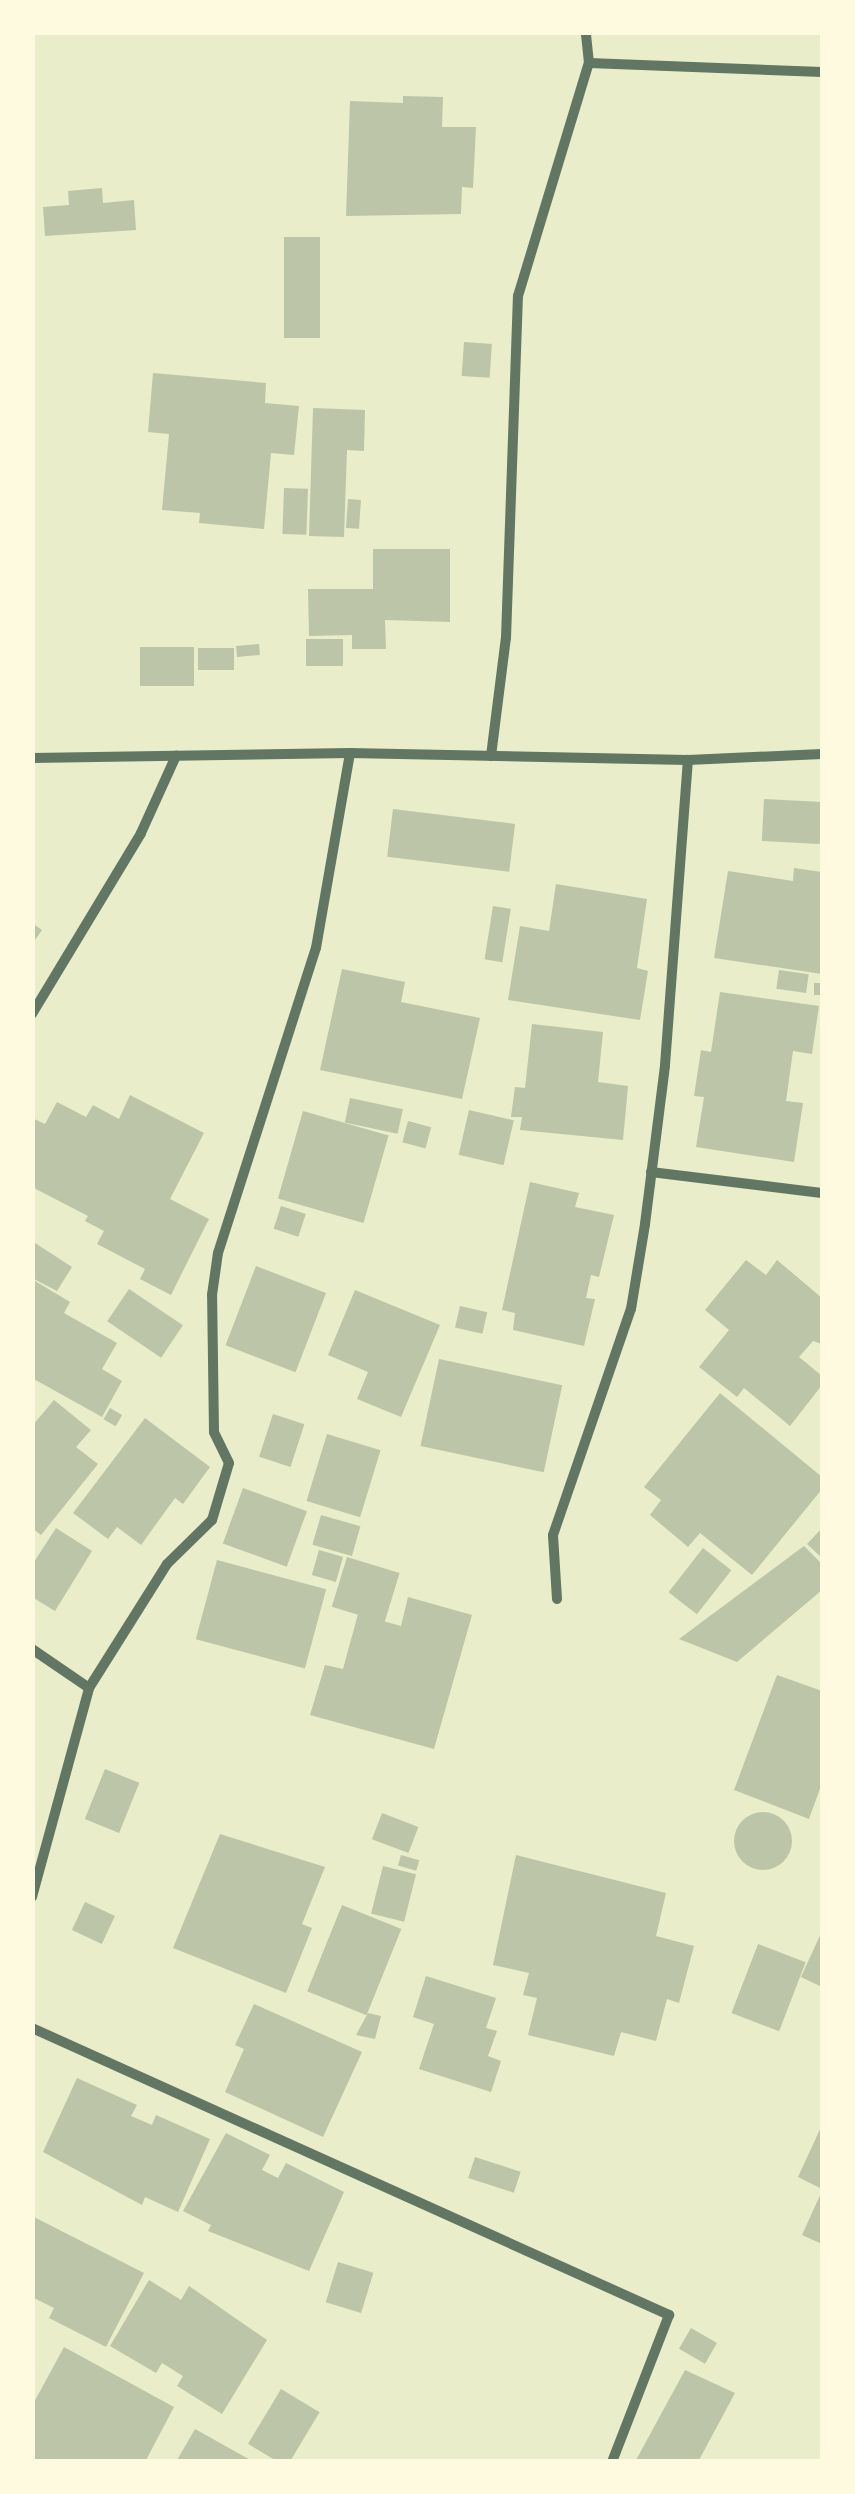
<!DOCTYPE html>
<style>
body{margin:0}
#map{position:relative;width:855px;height:2494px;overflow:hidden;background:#e9edc9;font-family:Poppins,sans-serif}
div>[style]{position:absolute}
.building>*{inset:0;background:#bcc5a7;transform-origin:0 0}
.round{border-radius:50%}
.minor>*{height:10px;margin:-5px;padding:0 5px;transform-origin:5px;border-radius:5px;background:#617663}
span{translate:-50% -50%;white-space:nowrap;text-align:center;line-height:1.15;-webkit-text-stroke:10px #fefae0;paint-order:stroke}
.frame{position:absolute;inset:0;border:35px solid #fefae0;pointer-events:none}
</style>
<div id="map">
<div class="building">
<div style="clip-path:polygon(403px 96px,443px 97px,442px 127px,476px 127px,473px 188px,462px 187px,461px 214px,346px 216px,350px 101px,403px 103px)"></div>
<div style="clip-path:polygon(102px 188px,103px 203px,134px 200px,136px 230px,45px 236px,43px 207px,69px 205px,68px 191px)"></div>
<div style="left:320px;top:237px;width:101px;height:36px;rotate:90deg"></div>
<div style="left:464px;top:342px;width:28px;height:34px;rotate:4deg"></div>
<div style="clip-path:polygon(153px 373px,266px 383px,265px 403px,299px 406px,294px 455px,271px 453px,264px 529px,199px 523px,200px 513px,162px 510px,169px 434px,148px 432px)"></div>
<div style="clip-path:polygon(313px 408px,365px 410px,364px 451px,347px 450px,344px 537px,309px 536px)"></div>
<div style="left:284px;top:488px;width:24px;height:46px;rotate:2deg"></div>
<div style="left:348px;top:499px;width:13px;height:29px;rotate:4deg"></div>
<div style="clip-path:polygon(373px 549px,450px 549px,450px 622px,385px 620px,386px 649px,352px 649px,352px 635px,309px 636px,308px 589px,373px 589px)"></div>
<div style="left:306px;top:639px;width:37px;height:27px"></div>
<div style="left:259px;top:644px;width:11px;height:23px;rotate:85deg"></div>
<div style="left:194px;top:647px;width:39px;height:54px;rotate:90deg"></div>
<div style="left:234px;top:648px;width:22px;height:36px;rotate:90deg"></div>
<div style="left:764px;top:799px;width:58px;height:42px;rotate:3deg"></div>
<div style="left:393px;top:809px;width:123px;height:48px;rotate:7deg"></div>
<div style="clip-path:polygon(794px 868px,822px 872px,822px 974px,714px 958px,728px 871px,793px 881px)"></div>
<div style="clip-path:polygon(556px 884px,647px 899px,637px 968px,648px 971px,640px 1020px,508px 1000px,520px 926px,549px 931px)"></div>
<div style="left:493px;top:906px;width:18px;height:54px;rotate:9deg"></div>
<div style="clip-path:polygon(32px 923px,42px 930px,32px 944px)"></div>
<div style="clip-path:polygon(342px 969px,405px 982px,401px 1002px,480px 1018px,462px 1099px,320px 1070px)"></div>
<div style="left:779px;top:970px;width:30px;height:19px;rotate:8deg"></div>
<div style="left:814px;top:983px;width:8px;height:12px"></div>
<div style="clip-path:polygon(720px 992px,819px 1006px,812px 1054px,793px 1051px,786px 1101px,803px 1103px,794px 1162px,696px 1147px,704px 1097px,694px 1096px,701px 1050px,711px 1052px)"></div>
<div style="clip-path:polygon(532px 1024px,603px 1032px,598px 1082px,628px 1086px,623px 1140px,520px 1130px,522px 1117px,511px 1117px,515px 1087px,525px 1088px)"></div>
<div style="clip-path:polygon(130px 1095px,204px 1133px,170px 1199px,209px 1219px,171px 1295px,140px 1279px,145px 1269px,97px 1244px,104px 1231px,85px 1221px,88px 1216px,32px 1187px,32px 1118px,45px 1124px,57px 1102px,86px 1117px,93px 1105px,119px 1119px)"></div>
<div style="left:350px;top:1098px;width:54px;height:25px;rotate:12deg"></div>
<div style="left:469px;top:1110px;width:46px;height:46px;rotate:13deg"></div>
<div style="left:303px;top:1111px;width:89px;height:91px;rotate:16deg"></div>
<div style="left:408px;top:1121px;width:24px;height:22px;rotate:15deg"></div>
<div style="clip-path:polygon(530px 1182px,579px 1193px,575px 1207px,614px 1215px,599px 1277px,591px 1275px,586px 1298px,595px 1299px,584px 1346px,513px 1330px,515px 1313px,502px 1310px)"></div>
<div style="left:281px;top:1206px;width:26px;height:24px;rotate:18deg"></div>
<div style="clip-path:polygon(32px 1241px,72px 1267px,57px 1291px,32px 1278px)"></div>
<div style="clip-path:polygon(746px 1260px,766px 1275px,777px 1260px,822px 1298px,822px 1344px,813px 1341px,799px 1357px,822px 1376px,822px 1385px,790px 1426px,744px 1388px,737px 1397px,699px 1367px,729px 1330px,705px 1310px)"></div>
<div style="left:256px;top:1266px;width:75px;height:85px;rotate:21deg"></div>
<div style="clip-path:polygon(35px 1281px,70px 1302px,64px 1313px,117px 1343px,102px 1369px,122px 1381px,102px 1417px,32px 1378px)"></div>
<div style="left:129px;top:1289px;width:65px;height:39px;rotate:34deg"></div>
<div style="clip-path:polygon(355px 1290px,440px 1325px,401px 1417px,357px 1399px,368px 1372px,328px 1355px)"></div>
<div style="left:460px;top:1306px;width:28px;height:22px;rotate:13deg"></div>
<div style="left:439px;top:1359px;width:126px;height:89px;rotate:12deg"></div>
<div style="clip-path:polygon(720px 1393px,822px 1477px,822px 1489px,752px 1575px,700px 1533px,688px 1547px,650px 1515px,661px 1500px,644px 1487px)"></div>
<div style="clip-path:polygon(54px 1400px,91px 1430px,76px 1447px,98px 1464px,41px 1535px,32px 1528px,32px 1426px)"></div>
<div style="left:110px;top:1408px;width:14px;height:13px;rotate:30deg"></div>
<div style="left:273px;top:1414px;width:33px;height:45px;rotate:18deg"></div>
<div style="clip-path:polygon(145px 1418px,210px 1467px,183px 1504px,175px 1498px,141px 1545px,117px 1527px,108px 1539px,73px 1513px)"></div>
<div style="left:327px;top:1434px;width:56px;height:70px;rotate:17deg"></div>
<div style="left:243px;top:1488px;width:68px;height:59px;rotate:20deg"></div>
<div style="left:321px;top:1515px;width:41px;height:31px;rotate:16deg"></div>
<div style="clip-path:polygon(56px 1528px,92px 1551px,55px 1611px,32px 1597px,32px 1565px)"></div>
<div style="clip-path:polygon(822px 1528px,822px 1558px,807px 1544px)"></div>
<div style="clip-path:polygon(804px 1546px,822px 1564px,822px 1590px,737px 1662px,679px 1639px)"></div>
<div style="left:703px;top:1548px;width:36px;height:56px;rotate:38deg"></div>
<div style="left:319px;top:1550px;width:25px;height:26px;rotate:16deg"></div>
<div style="left:347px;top:1557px;width:55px;height:52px;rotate:17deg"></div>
<div style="left:217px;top:1560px;width:113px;height:82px;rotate:15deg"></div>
<div style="clip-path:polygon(408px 1597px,472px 1615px,434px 1749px,310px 1715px,325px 1665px,343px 1669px,358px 1614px,401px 1626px)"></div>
<div style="clip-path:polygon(777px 1675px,822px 1691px,822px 1783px,809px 1819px,734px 1790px)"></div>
<div style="left:105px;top:1769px;width:37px;height:54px;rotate:22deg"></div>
<div class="round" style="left:734px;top:1812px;width:58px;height:58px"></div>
<div style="left:382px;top:1813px;width:39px;height:28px;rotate:21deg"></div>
<div style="clip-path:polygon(220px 1834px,325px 1867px,302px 1924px,312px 1928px,286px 1993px,173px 1948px)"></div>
<div style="left:401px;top:1855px;width:19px;height:11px;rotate:16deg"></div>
<div style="clip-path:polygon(516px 1855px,666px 1893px,656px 1936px,694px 1946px,679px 2003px,667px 1999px,656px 2041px,621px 2032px,614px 2056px,528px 2035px,537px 1998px,523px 1995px,529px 1973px,493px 1965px)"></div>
<div style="left:383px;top:1866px;width:34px;height:49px;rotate:14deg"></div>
<div style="left:85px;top:1902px;width:33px;height:31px;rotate:25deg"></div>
<div style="left:342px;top:1905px;width:64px;height:93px;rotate:22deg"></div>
<div style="clip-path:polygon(822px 1931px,822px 1987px,801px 1977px)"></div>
<div style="left:758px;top:1944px;width:51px;height:74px;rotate:21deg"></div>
<div style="clip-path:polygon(426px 1976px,496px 1998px,486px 2028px,497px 2031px,488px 2056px,501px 2061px,491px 2092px,419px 2069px,434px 2024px,413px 2017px)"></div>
<div style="clip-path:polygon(254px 2004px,362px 2052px,323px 2137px,225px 2092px,244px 2049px,235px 2045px)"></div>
<div style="clip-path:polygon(368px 2013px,381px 2016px,375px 2039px,356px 2035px)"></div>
<div style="clip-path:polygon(77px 2078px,137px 2105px,131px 2116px,152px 2125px,156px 2115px,210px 2139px,178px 2212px,145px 2197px,142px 2205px,43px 2152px)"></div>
<div style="clip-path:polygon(822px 2125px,822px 2189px,798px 2177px)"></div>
<div style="clip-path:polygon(226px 2133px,270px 2155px,262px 2170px,278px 2178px,286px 2163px,344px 2192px,309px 2271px,208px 2231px,211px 2225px,183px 2211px)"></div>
<div style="left:475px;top:2157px;width:48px;height:22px;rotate:18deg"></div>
<div style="clip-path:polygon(822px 2191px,822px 2244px,802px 2235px)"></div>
<div style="clip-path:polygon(32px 2216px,144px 2273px,106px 2347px,49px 2318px,54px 2308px,32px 2297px)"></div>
<div style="left:338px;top:2262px;width:37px;height:42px;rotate:17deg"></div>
<div style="clip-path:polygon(149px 2280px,181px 2300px,189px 2286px,267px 2340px,222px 2414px,177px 2386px,183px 2376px,162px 2363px,156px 2373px,110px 2346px)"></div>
<div style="left:691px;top:2328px;width:30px;height:24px;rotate:30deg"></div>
<div style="clip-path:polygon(64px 2347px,174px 2407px,145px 2462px,32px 2462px,32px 2406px)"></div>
<div style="clip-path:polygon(685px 2370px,735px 2393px,698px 2462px,635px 2462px)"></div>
<div style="left:281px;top:2389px;width:45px;height:64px;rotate:31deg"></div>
<div style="clip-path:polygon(195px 2429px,254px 2462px,176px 2462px)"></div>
</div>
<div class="minor">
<div style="left:589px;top:63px;width:233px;rotate:2.2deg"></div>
<div style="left:491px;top:756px;width:119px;rotate:-82.8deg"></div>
<div style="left:506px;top:638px;width:342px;rotate:-88deg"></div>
<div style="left:518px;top:296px;width:244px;rotate:-73.1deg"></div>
<div style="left:589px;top:63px;width:31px;rotate:-96deg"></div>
<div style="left:32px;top:758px;width:318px;rotate:-0.9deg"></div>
<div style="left:350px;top:753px;width:338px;rotate:1.2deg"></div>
<div style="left:688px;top:760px;width:134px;rotate:-2.6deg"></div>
<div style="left:32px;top:1014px;width:211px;rotate:-58.9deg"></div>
<div style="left:141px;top:833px;width:85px;rotate:-65.6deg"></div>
<div style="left:651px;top:1172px;width:172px;rotate:7deg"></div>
<div style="left:557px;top:1599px;width:64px;rotate:-93.6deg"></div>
<div style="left:553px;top:1535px;width:239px;rotate:-71deg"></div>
<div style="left:631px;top:1309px;width:86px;rotate:-80.6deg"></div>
<div style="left:645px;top:1224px;width:160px;rotate:-82.8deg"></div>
<div style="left:665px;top:1065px;width:306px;rotate:-85.7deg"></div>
<div style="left:32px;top:1649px;width:69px;rotate:34.4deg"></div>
<div style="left:32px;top:1897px;width:217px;rotate:-74.7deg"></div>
<div style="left:89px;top:1688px;width:146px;rotate:-57.8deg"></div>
<div style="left:167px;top:1564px;width:63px;rotate:-44.4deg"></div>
<div style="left:212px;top:1520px;width:59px;rotate:-73.4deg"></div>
<div style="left:229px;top:1463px;width:34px;rotate:-116deg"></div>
<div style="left:214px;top:1432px;width:137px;rotate:-90.8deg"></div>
<div style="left:212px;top:1295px;width:42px;rotate:-81.9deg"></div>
<div style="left:218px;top:1253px;width:320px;rotate:-72.2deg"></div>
<div style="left:316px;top:948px;width:198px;rotate:-80.1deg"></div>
<div style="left:32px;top:2028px;width:699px;rotate:24.25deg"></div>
<div style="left:669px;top:2315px;width:158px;rotate:111.2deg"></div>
</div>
<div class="frame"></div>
</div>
